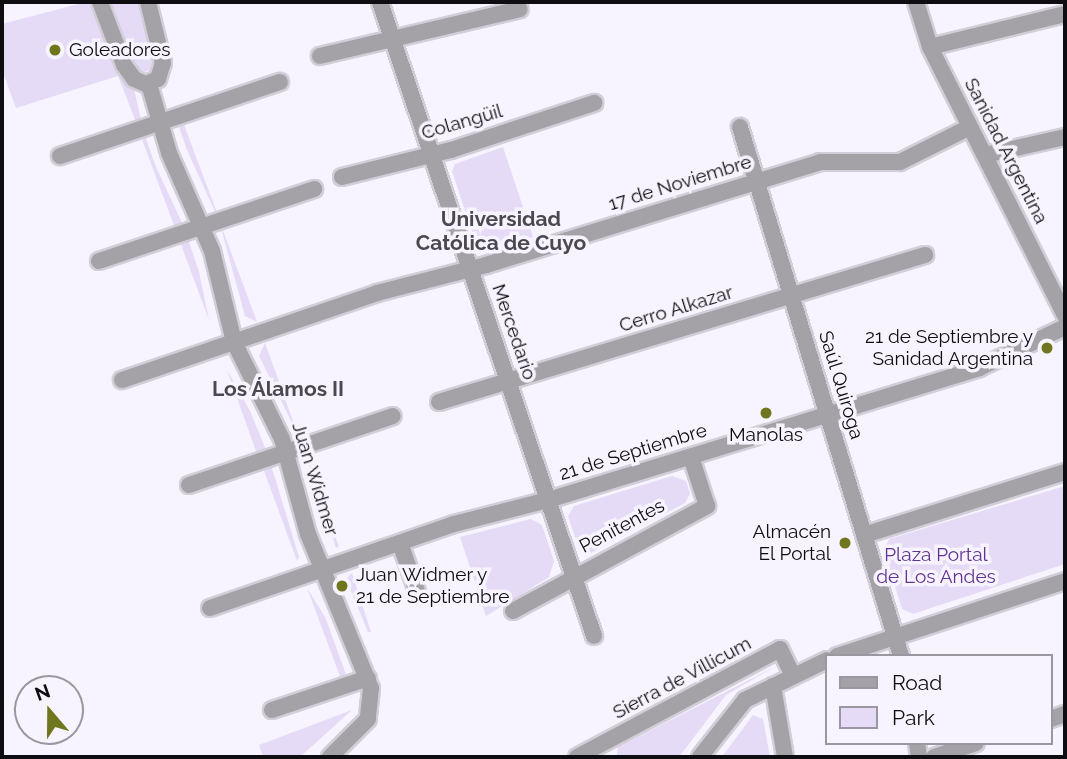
<!DOCTYPE html>
<meta charset="utf-8">
<style>
body{margin:0}
#map{position:relative;width:1067px;height:759px;overflow:hidden;background:#f7f3ff;font-family:Raleway,sans-serif}
div>[style]{position:absolute}
.green>*{inset:0;background:#e5dbf6}
.roads{filter:drop-shadow(2px 0 #d2ced9) drop-shadow(-2px 0 #d2ced9) drop-shadow(0 2px #d2ced9) drop-shadow(0 -2px #d2ced9)}
.street>*{height:16px;margin:-8px;padding:0 8px;transform-origin:8px;border-radius:8px;background:#a4a2a7}
.dots>*{width:19px;height:19px;translate:-50% -50%;box-sizing:border-box;border:4px solid #f7f3ff;border-radius:50%}
span{translate:-50% -50%;white-space:nowrap;text-align:center;line-height:1.15;-webkit-text-stroke:7px #f7f3ff;paint-order:stroke}
.poi-label{font-size:19px;color:#0e0d11}
.left{translate:0 -50%;text-align:left}
.right{translate:-100% -50%;text-align:right}
.street-label{font-size:19px;color:#0e0d11}
.park-label{font-size:19px;color:#613392}
.neighbourhood-label{font-size:21px;color:#4c4852;font-weight:700}
.frame{position:absolute;inset:0;border:4px solid #0e0d11;pointer-events:none}
.legend{position:absolute;left:825px;top:654px;width:228px;height:91px;box-sizing:border-box;background:#f7f3ff;border:2px solid #9a97a0;margin:0;padding:9px 12px;list-style:none;font-size:21px;color:#0e0d11}
.legend li{display:flex;align-items:center;gap:14px;height:35px}
.legend b{width:35px;border:2px solid #9a97a0}
.north{position:absolute;left:14px;top:675px;width:70px;height:70px;box-sizing:border-box;background:#f7f3ff;border:2px solid #9a97a0;border-radius:50%;rotate:340deg;font-size:19px;font-weight:700;line-height:28px;text-align:center;color:#0e0d11}
.north::after{content:'';display:block;margin:auto;width:24px;height:32px;background:#70761e;clip-path:polygon(50% 0,100% 100%,50% 72%,0 100%)}
</style>
<div id="map">
<div class="green">
<div style="clip-path:polygon(86px 2px,93px 6px,118px 75px,134px 89px,141px 120px,136px 122px,118px 76px,16px 108px,2px 70px,2px 24px)"></div>
<div style="clip-path:polygon(111px 2px,139px 2px,154px 58px,150px 70px,144px 72px,134px 65px)"></div>
<div style="clip-path:polygon(183px 122px,217px 213px,216px 214px,187px 150px,178px 124px)"></div>
<div style="clip-path:polygon(145px 136px,156px 167px,183px 225px,175px 228px,141px 137px)"></div>
<div style="clip-path:polygon(503px 147px,533px 237px,483px 253px,478px 250px,452px 171px,455px 164px)"></div>
<div style="clip-path:polygon(221px 228px,222px 228px,257px 322px,245px 316px)"></div>
<div style="clip-path:polygon(188px 239px,199px 272px,209px 320px,180px 242px)"></div>
<div style="clip-path:polygon(265px 343px,298px 435px,304px 438px,300px 439px,259px 356px)"></div>
<div style="clip-path:polygon(227px 370px,250px 411px,266px 450px,257px 454px)"></div>
<div style="clip-path:polygon(309px 452px,307px 457px,339px 547px,336px 548px,305px 454px)"></div>
<div style="clip-path:polygon(271px 465px,299px 557px,297px 561px,263px 468px)"></div>
<div style="clip-path:polygon(672px 476px,686px 481px,690px 494px,685px 503px,591px 553px,579px 549px,568px 516px,574px 506px)"></div>
<div style="clip-path:polygon(1065px 486px,1065px 564px,913px 614px,902px 609px,884px 550px,889px 539px)"></div>
<div style="clip-path:polygon(531px 519px,542px 525px,554px 561px,549px 577px,486px 616px,460px 537px)"></div>
<div style="clip-path:polygon(352px 573px,371px 632px,368px 632px,346px 579px)"></div>
<div style="clip-path:polygon(307px 588px,325px 617px,347px 677px,341px 679px)"></div>
<div style="clip-path:polygon(776px 666px,726px 695px,679px 757px,617px 755px,618px 747px)"></div>
<div style="clip-path:polygon(352px 710px,300px 757px,263px 757px,259px 745px)"></div>
<div style="clip-path:polygon(753px 715px,763px 719px,770px 757px,722px 757px)"></div>
</div>
<div class="roads">
<div class="street">
<div style="left:100px;top:2px;width:67px;rotate:69.1deg"></div>
<div style="left:124px;top:65px;width:17px;rotate:54deg"></div>
<div style="left:134px;top:79px;width:13px;rotate:23deg"></div>
<div style="left:146px;top:84px;width:13px;rotate:-23deg"></div>
<div style="left:158px;top:79px;width:17px;rotate:-73deg"></div>
<div style="left:163px;top:63px;width:63px;rotate:-103.8deg"></div>
<div style="left:380px;top:2px;width:669px;rotate:71.35deg"></div>
<div style="left:916px;top:2px;width:47px;rotate:72.7deg"></div>
<div style="left:930px;top:47px;width:301px;rotate:63.3deg"></div>
<div style="left:930px;top:47px;width:139px;rotate:-13.7deg"></div>
<div style="left:320px;top:56px;width:205px;rotate:-13.2deg"></div>
<div style="left:149px;top:84px;width:72px;rotate:73.8deg"></div>
<div style="left:169px;top:153px;width:107px;rotate:66.3deg"></div>
<div style="left:212px;top:251px;width:94px;rotate:76.4deg"></div>
<div style="left:234px;top:342px;width:108px;rotate:63.7deg"></div>
<div style="left:282px;top:439px;width:98px;rotate:74.7deg"></div>
<div style="left:308px;top:534px;width:166px;rotate:67.8deg"></div>
<div style="left:371px;top:688px;width:31px;rotate:96deg"></div>
<div style="left:368px;top:719px;width:54px;rotate:135deg"></div>
<div style="left:740px;top:127px;width:553px;rotate:73.07deg"></div>
<div style="left:985px;top:155px;width:82px;rotate:-12.7deg"></div>
<div style="left:60px;top:156px;width:232px;rotate:-18.6deg"></div>
<div style="left:342px;top:177px;width:112px;rotate:-13.9deg"></div>
<div style="left:451px;top:150px;width:151px;rotate:-18.2deg"></div>
<div style="left:99px;top:261px;width:227px;rotate:-18.5deg"></div>
<div style="left:122px;top:380px;width:269px;rotate:-18.8deg"></div>
<div style="left:377px;top:293px;width:113px;rotate:-14.4deg"></div>
<div style="left:486px;top:265px;width:350px;rotate:-17.1deg"></div>
<div style="left:820px;top:162px;width:80px"></div>
<div style="left:900px;top:162px;width:78px;rotate:-26.6deg"></div>
<div style="left:439px;top:402px;width:508px;rotate:-16.83deg"></div>
<div style="left:189px;top:485px;width:215px;rotate:-18.7deg"></div>
<div style="left:864px;top:535px;width:211px;rotate:-17.4deg"></div>
<div style="left:400px;top:543px;width:51px;rotate:70.5deg"></div>
<div style="left:210px;top:608px;width:258px;rotate:-19deg"></div>
<div style="left:454px;top:524px;width:97px;rotate:-14.3deg"></div>
<div style="left:548px;top:500px;width:451px;rotate:-17deg"></div>
<div style="left:979px;top:368px;width:95px;rotate:-25.5deg"></div>
<div style="left:513px;top:611px;width:221px;rotate:-28.4deg"></div>
<div style="left:707px;top:506px;width:52px;rotate:-108.1deg"></div>
<div style="left:837px;top:656px;width:240px;rotate:-18.2deg"></div>
<div style="left:773px;top:686px;width:72px;rotate:80.4deg"></div>
<div style="left:272px;top:710px;width:101px;rotate:-18.4deg"></div>
<div style="left:1051px;top:719px;width:15px;rotate:-20deg"></div>
<div style="left:917px;top:743px;width:14px;rotate:82deg"></div>
<div style="left:577px;top:757px;width:230px;rotate:-28deg"></div>
<div style="left:780px;top:649px;width:30px;rotate:64deg"></div>
<div style="left:700px;top:757px;width:73px;rotate:-51.7deg"></div>
<div style="left:745px;top:700px;width:91px;rotate:-26deg"></div>
<div style="left:934px;top:757px;width:44px;rotate:-18.4deg"></div>
</div>
</div>
<div class="dots">
<div style="left:55px;top:50px;background:#70761e"></div>
<div style="left:1047px;top:348px;background:#70761e"></div>
<div style="left:766px;top:413px;background:#70761e"></div>
<div style="left:845px;top:543px;background:#70761e"></div>
<div style="left:342px;top:586px;background:#70761e"></div>
</div>
<div class="poi-label">
<span class="left" style="left:69px;top:50px">Goleadores</span>
<span class="right" style="left:1033px;top:348px">21 de Septiembre y<br>Sanidad Argentina</span>
<span style="left:766px;top:435px">Manolas</span>
<span class="right" style="left:831px;top:543px">Almacén<br>El Portal</span>
<span class="left" style="left:356px;top:586px">Juan Widmer y<br>21 de Septiembre</span>
</div>
<div class="street-label">
<span style="left:462px;top:122px;rotate:-16deg">Colangüil</span>
<span style="left:1006px;top:151px;rotate:63deg">Sanidad Argentina</span>
<span style="left:680px;top:183px;rotate:-17deg">17 de Noviembre</span>
<span style="left:676px;top:309px;rotate:-17deg">Cerro Alkazar</span>
<span style="left:514px;top:332px;rotate:71deg">Mercedario</span>
<span style="left:841px;top:385px;rotate:73deg">Saúl Quiroga</span>
<span style="left:633px;top:452px;rotate:-17deg">21 de Septiembre</span>
<span style="left:315px;top:479px;rotate:73deg">Juan Widmer</span>
<span style="left:622px;top:526px;rotate:-28deg">Penitentes</span>
<span style="left:682px;top:678px;rotate:-28deg">Sierra de Villicum</span>
</div>
<div class="park-label">
<span style="left:936px;top:566px">Plaza Portal<br>de Los Andes</span>
</div>
<div class="neighbourhood-label">
<span style="left:501px;top:231px">Universidad<br>Católica de Cuyo</span>
<span style="left:278px;top:389px">Los Álamos II</span>
</div>
<div class="frame"></div>
<ul class="legend">
<li><b style="height:9px;background:#a4a2a7"></b>Road</li>
<li><b style="height:19px;background:#e5dbf6"></b>Park</li>
</ul>
<div class="north">N</div>
</div>
